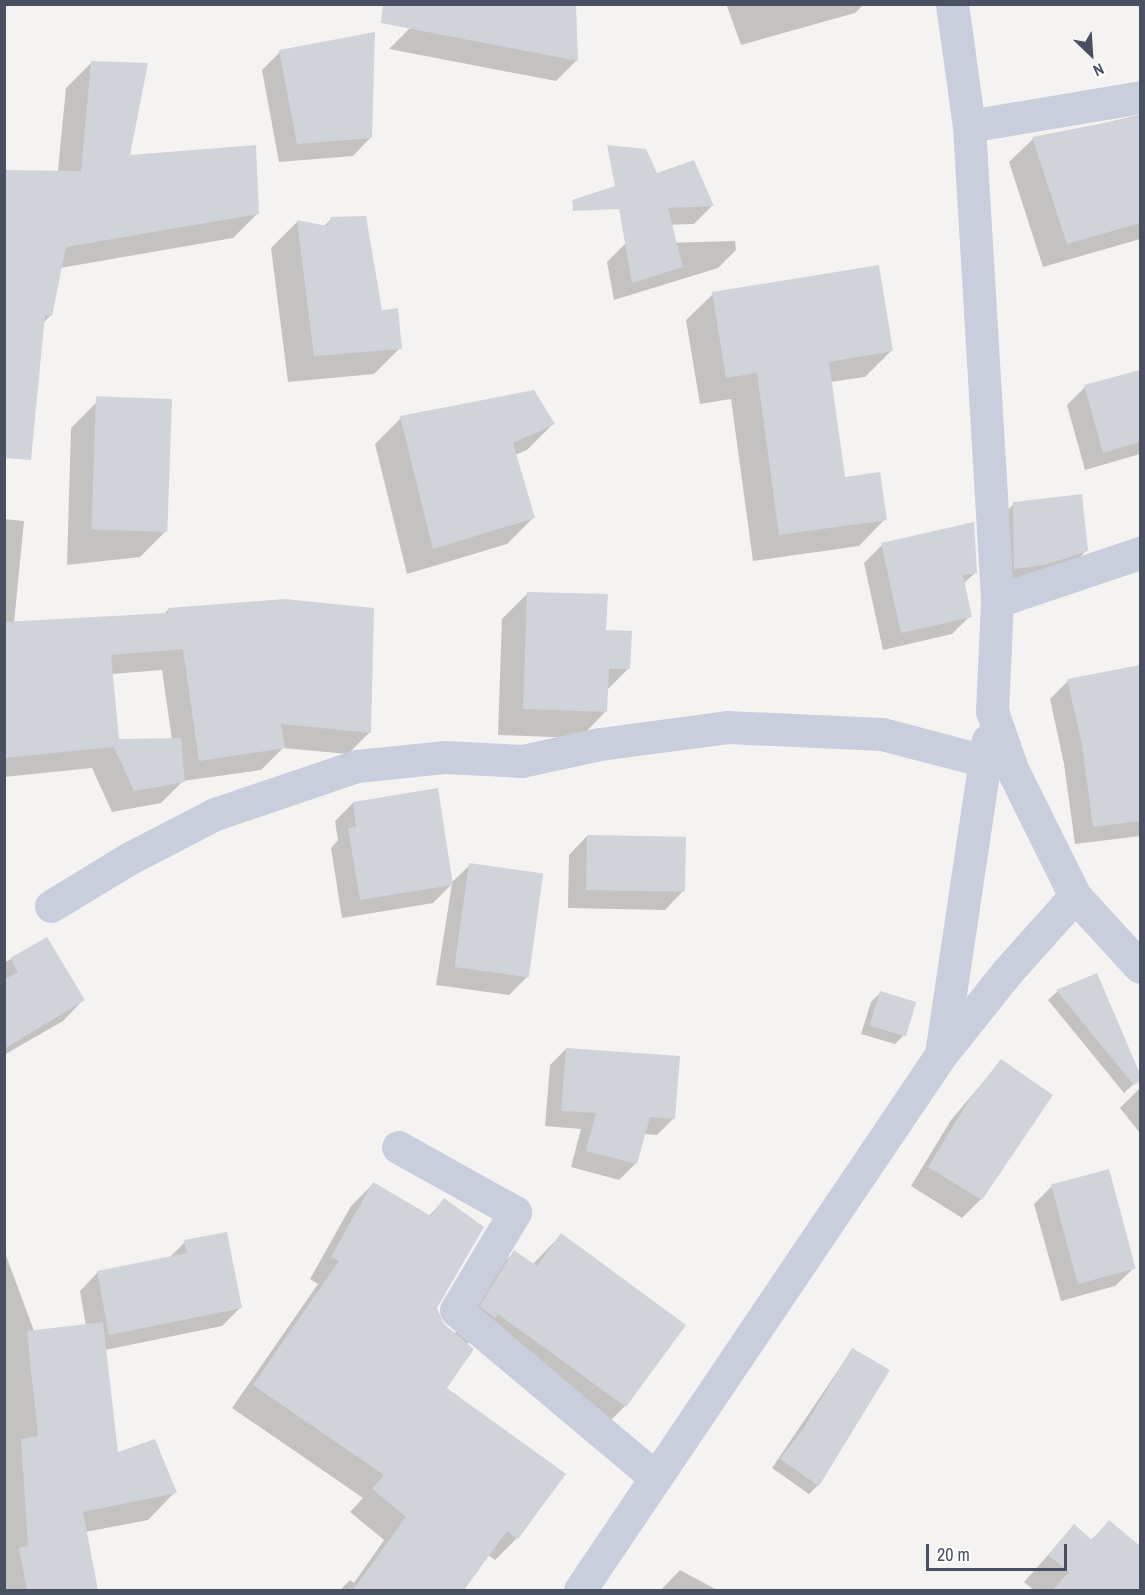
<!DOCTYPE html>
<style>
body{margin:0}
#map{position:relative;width:1145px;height:1595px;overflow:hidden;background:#f5f3f2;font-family:"Archivo Narrow",sans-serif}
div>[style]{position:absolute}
.shadow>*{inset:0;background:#0003}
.building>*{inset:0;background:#d1d3da;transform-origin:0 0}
.street>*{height:33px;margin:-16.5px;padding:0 16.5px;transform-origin:16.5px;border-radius:16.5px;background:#c8cedb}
span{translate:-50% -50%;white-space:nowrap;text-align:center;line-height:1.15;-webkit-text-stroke:4.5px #fff;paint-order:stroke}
.frame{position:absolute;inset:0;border:6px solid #485062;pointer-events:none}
.north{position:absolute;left:1061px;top:24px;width:60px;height:60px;-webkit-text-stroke:4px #fff;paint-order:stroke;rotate:155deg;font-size:16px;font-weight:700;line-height:24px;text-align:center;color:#485062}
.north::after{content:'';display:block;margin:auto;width:21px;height:27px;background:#485062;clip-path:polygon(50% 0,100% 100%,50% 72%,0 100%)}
.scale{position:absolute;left:926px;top:1544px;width:141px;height:27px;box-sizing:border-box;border:3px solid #485062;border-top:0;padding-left:8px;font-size:18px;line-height:21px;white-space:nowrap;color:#485062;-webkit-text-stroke:4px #fff;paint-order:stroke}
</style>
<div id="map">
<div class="shadow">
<div style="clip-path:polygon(698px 4px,864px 4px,855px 13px,741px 45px,727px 6px)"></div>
<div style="clip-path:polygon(432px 24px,577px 60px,556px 81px,389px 49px,409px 29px)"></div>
<div style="clip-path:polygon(280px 52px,371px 137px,353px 156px,279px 162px,262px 70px)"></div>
<div style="clip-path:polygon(91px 63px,128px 157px,258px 213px,233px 238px,60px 268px,51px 315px,43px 323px,66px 88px)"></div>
<div style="clip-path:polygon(1140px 115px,1140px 239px,1043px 267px,1009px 162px,1033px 139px)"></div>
<div style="clip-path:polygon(629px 195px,712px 206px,694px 224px,630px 226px)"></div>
<div style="clip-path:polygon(332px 218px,400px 348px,374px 374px,288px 382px,271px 248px,297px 222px,323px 227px)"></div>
<div style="clip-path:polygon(735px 241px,736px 250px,718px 268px,614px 300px,607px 262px,625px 244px)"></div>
<div style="clip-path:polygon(713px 294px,891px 351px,865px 377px,830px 382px,844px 479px,885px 519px,859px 546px,753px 561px,731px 399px,700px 404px,686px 320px)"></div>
<div style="clip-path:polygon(1140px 371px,1140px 454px,1085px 470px,1067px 405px,1085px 387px)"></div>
<div style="clip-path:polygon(97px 402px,166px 531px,140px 557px,67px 565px,71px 428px)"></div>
<div style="clip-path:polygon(401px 418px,553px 424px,527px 450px,515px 455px,533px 518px,507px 544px,407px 574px,375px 444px)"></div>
<div style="clip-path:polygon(1014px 504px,1087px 550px,1069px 568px,996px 586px,995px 522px)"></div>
<div style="clip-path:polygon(evenodd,4px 519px,24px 521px,14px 623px,163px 615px,169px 609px,370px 732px,348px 754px,283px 748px,261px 770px,183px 781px,161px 803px,112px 812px,92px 768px,4px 777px,4px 519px,162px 670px,172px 740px,117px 741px,111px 674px,162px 670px)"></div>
<div style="clip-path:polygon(882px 545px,975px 573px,963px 584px,970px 616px,952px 634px,883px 650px,864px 563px)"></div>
<div style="clip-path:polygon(528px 593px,605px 632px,629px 668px,607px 690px,606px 711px,580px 738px,498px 735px,502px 619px)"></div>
<div style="clip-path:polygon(1140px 667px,1140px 836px,1075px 844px,1064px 764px,1050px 699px,1068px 681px)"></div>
<div style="clip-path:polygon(353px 803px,451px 883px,470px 865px,527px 977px,509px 995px,436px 985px,452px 884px,433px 903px,342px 918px,331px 848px,338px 840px,335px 821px)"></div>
<div style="clip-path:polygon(587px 836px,683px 891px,665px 910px,568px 908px,569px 855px)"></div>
<div style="clip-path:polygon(46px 939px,83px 1000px,63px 1021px,4px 1055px,4px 963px)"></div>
<div style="clip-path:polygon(1096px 975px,1140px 1078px,1124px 1093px,1048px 1000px,1057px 992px)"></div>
<div style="clip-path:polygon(880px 993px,904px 1035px,895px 1044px,861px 1034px,871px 1002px)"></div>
<div style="clip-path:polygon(566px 1049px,673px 1119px,657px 1135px,644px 1134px,635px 1164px,619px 1180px,571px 1167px,581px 1129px,545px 1126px,550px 1065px)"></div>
<div style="clip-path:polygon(1001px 1061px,1051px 1096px,981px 1199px,962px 1218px,911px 1186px,951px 1120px)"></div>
<div style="clip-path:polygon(1140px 1088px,1140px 1133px,1120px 1108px)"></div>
<div style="clip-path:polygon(373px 1184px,429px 1216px,444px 1200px,436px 1308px,442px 1325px,454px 1335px,488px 1278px,514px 1252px,532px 1265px,561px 1235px,625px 1406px,599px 1432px,472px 1339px,466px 1345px,445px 1388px,517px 1538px,495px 1560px,488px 1555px,462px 1590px,340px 1590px,350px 1580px,354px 1583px,384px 1540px,350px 1512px,363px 1498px,232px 1408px,318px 1284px,310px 1279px,351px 1206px)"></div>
<div style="clip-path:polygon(1052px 1186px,1134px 1268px,1115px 1286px,1061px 1301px,1034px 1204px)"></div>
<div style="clip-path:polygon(185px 1242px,240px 1308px,222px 1326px,105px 1350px,117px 1454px,175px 1492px,148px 1520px,85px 1532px,97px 1590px,4px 1590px,4px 1250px,34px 1331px,86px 1326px,80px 1291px,98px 1272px,168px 1259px)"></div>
<div style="clip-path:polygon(852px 1350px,818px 1485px,809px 1494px,772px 1468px)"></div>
<div style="clip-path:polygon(1109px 1522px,1140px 1548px,1140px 1590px,1034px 1590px,1024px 1582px,1074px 1526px,1090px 1541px)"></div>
<div style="clip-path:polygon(680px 1570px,717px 1590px,661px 1590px)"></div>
</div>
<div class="building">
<div style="clip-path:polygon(383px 4px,576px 4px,578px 61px,381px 23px)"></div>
<div style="clip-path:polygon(375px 32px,372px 138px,297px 144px,279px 50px)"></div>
<div style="clip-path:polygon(91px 61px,148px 63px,130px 155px,256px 145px,259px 214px,66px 247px,52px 316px,45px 315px,31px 460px,4px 458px,4px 170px,81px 171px)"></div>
<div style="clip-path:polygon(1140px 116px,1140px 223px,1067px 244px,1032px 137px)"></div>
<div style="clip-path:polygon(607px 145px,646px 149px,657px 173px,694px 160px,714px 206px,668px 208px,683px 267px,632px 283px,619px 209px,573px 211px,572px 200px,615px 186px)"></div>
<div style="clip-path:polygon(366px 216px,382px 310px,398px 308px,402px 349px,314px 356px,297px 220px,327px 226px,331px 217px)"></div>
<div style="clip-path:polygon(879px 265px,893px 351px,829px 362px,845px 477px,880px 472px,887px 520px,779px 535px,757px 373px,726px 378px,712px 292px)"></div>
<div style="clip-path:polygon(1140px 370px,1140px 442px,1103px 453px,1084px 385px)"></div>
<div style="clip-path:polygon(534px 390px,555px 424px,513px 443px,535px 518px,433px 549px,400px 416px)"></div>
<div style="left:172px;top:399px;width:133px;height:76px;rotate:92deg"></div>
<div style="clip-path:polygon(1082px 494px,1088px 551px,1045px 565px,1014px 569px,1013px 502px)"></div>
<div style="clip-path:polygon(974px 522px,977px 573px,963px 575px,972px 617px,901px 633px,881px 543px)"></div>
<div style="clip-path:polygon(527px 592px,608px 594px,606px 630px,632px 631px,630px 669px,609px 669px,607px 712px,523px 709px)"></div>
<div style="clip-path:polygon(285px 599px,374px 608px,371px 733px,281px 724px,285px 748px,199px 761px,183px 649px,111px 655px,119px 739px,181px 738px,185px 782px,134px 791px,114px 747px,4px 758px,4px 622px,168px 613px,168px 608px)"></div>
<div style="clip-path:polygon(1140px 665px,1140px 821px,1093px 827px,1082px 745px,1067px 679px)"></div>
<div style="clip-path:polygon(438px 788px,453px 885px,360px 900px,348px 828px,356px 827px,353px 802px)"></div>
<div style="left:587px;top:835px;width:99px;height:55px;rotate:1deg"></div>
<div style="left:469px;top:863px;width:75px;height:105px;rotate:8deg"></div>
<div style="clip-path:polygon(47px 937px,85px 1000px,4px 1049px,4px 980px,18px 972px,10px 958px)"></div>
<div style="clip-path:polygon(1097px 973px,1140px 1074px,1140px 1081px,1134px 1085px,1056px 990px)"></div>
<div style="left:880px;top:991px;width:38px;height:36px;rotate:17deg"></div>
<div style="clip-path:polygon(566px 1048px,680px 1056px,675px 1119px,650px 1117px,637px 1164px,586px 1151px,596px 1113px,561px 1111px)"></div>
<div style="clip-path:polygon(1001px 1059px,1053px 1095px,982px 1200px,928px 1167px,969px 1100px)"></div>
<div style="left:1109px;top:1169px;width:103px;height:60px;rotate:75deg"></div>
<div style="clip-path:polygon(373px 1182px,431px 1216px,444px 1198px,484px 1227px,437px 1308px,444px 1324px,474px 1349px,447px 1388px,566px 1474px,518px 1539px,507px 1531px,464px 1590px,353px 1590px,406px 1517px,372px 1489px,384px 1475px,253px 1385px,339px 1261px,331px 1257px)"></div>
<div style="clip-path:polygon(227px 1232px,242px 1308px,109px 1335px,97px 1271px,187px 1253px,184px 1240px)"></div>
<div style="clip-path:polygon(561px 1233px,686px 1325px,626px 1407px,498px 1314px,495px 1318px,480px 1306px,514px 1250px,537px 1266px)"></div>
<div style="clip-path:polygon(103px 1322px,118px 1452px,155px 1439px,177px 1493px,83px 1512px,98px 1590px,27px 1590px,19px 1548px,28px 1546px,21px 1439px,38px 1436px,27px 1331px)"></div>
<div style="clip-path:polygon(852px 1348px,890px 1370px,819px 1486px,780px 1459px,805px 1426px)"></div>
<div style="clip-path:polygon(1109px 1520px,1140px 1546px,1140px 1590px,1053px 1590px,1069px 1572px,1048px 1555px,1074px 1524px,1092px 1540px)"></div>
</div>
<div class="street">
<div style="left:952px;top:4px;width:123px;rotate:82.1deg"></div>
<div style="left:969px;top:126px;width:476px;rotate:86.6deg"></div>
<div style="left:997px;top:601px;width:110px;rotate:92.6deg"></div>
<div style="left:992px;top:711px;width:61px;rotate:71deg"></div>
<div style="left:1012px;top:769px;width:142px;rotate:63.6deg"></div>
<div style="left:1075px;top:896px;width:96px;rotate:47.5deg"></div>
<div style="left:969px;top:126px;width:173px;rotate:-9.6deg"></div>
<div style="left:997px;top:601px;width:151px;rotate:-18.6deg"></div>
<div style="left:51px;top:906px;width:92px;rotate:-31.3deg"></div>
<div style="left:130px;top:858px;width:96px;rotate:-27.4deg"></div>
<div style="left:215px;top:814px;width:150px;rotate:-18.7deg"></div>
<div style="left:357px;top:766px;width:87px;rotate:-5.9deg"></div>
<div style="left:444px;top:757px;width:78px;rotate:2.9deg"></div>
<div style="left:522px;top:761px;width:80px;rotate:-12.3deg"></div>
<div style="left:600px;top:744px;width:128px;rotate:-7.6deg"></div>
<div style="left:727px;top:727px;width:155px;rotate:2.6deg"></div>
<div style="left:882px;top:734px;width:106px;rotate:14.7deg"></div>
<div style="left:941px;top:1054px;width:317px;rotate:-81.5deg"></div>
<div style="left:398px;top:1147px;width:134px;rotate:29.1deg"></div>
<div style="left:515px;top:1212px;width:114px;rotate:121deg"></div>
<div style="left:456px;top:1310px;width:261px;rotate:40deg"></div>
<div style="left:580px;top:1590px;width:644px;rotate:-56.01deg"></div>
<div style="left:940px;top:1056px;width:107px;rotate:-51.4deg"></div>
<div style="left:1007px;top:972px;width:102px;rotate:-48.2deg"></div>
</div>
<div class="frame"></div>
<div class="north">N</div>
<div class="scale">20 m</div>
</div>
